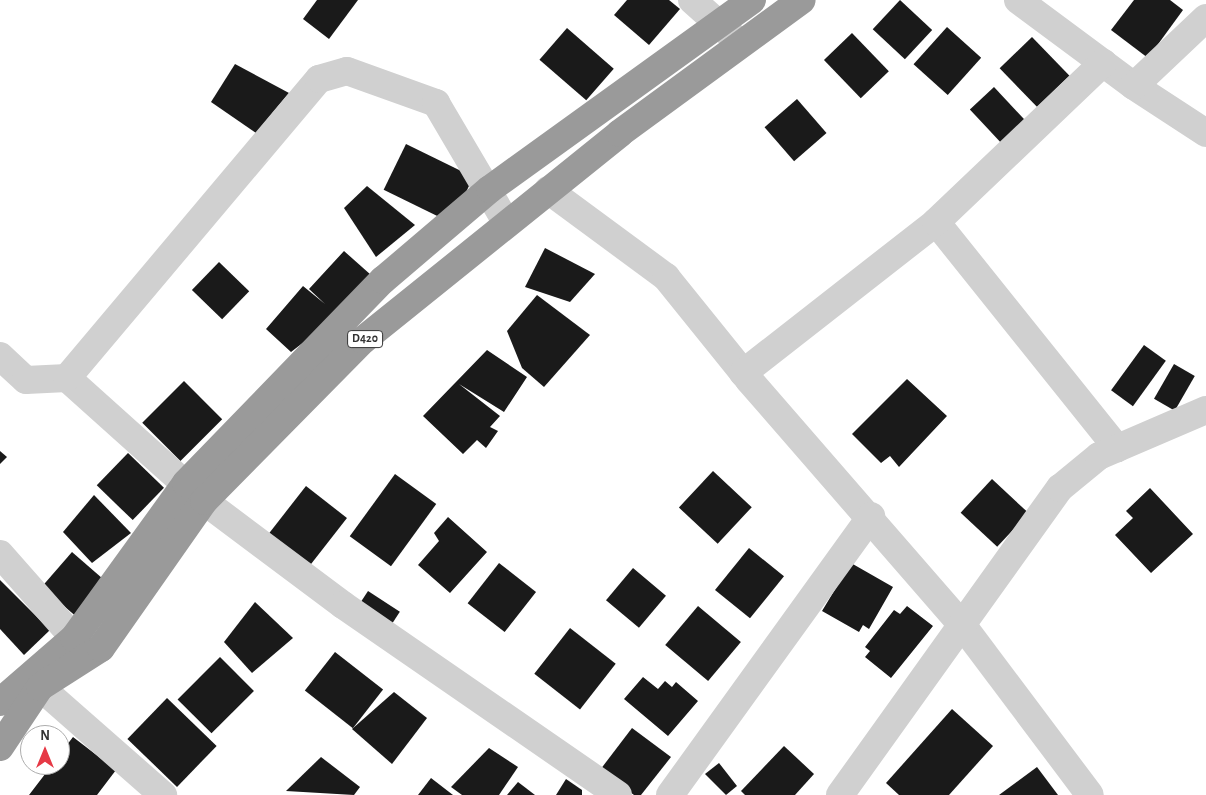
<!DOCTYPE html>
<style>
body{margin:0}
#map{position:relative;width:1206px;height:795px;overflow:hidden;background:#fff;font-family:"Alegreya Sans",sans-serif}
div>[style]{position:absolute}
.building>*{inset:0;background:#1a1a1a;transform-origin:0 0}
.minor>*{height:28px;margin:-14px;padding:0 14px;transform-origin:14px;border-radius:14px;background:#d0d0d0}
.highway>*{height:28px;margin:-14px;padding:0 14px;transform-origin:14px;border-radius:14px;background:#9a9a9a}
span{translate:-50% -50%;white-space:nowrap;text-align:center;line-height:1.15;-webkit-text-stroke:5px #fff;paint-order:stroke}
.shield-label span{padding:1px 4px;background:#fff;border:1px solid;border-radius:4px;-webkit-text-stroke-width:0}
.shield-label{font-size:12px;color:#333;font-weight:700}
.north{position:absolute;left:20px;top:725px;width:50px;height:50px;box-sizing:border-box;background:#fff;border:1px solid #adadad;border-radius:50%;rotate:0deg;font-size:14px;font-weight:700;line-height:20px;text-align:center;color:#333}
.north::after{content:'';display:block;margin:auto;width:18px;height:22px;background:#e63946;clip-path:polygon(50% 0,100% 100%,50% 72%,0 100%)}
</style>
<div id="map">
<div class="building">
<div style="clip-path:polygon(317px 0,358px 0,329px 39px,303px 19px)"></div>
<div style="clip-path:polygon(627px 0,669px 0,680px 9px,649px 45px,614px 15px)"></div>
<div style="left:900px;top:0;width:44px;height:40px;rotate:43deg"></div>
<div style="clip-path:polygon(1134px 0,1170px 0,1183px 10px,1148px 58px,1111px 30px)"></div>
<div style="left:947px;top:27px;width:46px;height:50px;rotate:42deg"></div>
<div style="left:567px;top:28px;width:62px;height:42px;rotate:41deg"></div>
<div style="left:852px;top:33px;width:53px;height:39px;rotate:46deg"></div>
<div style="left:1032px;top:37px;width:54px;height:45px;rotate:46deg"></div>
<div style="clip-path:polygon(235px 64px,289px 93px,256px 133px,211px 102px)"></div>
<div style="left:994px;top:87px;width:48px;height:33px;rotate:47deg"></div>
<div style="left:797px;top:99px;width:45px;height:43px;rotate:49deg"></div>
<div style="left:406px;top:144px;width:75px;height:51px;rotate:26deg"></div>
<div style="clip-path:polygon(367px 186px,415px 225px,376px 257px,344px 208px)"></div>
<div style="clip-path:polygon(545px 248px,595px 274px,570px 302px,525px 287px)"></div>
<div style="clip-path:polygon(344px 251px,380px 283px,291px 352px,266px 329px,303px 286px,325px 304px,309px 289px)"></div>
<div style="left:219px;top:262px;width:42px;height:39px;rotate:44deg"></div>
<div style="clip-path:polygon(537px 295px,590px 335px,544px 387px,522px 368px,507px 331px)"></div>
<div style="left:1144px;top:345px;width:27px;height:56px;rotate:36deg"></div>
<div style="clip-path:polygon(487px 350px,527px 377px,504px 412px,459px 384px,500px 416px,490px 427px,498px 431px,486px 448px,477px 440px,463px 454px,423px 416px)"></div>
<div style="left:1174px;top:364px;width:24px;height:40px;rotate:30deg"></div>
<div style="clip-path:polygon(907px 379px,947px 416px,899px 467px,890px 456px,881px 463px,852px 434px)"></div>
<div style="left:184px;top:381px;width:54px;height:59px;rotate:45deg"></div>
<div style="clip-path:polygon(0 451px,7px 457px,0 464px)"></div>
<div style="left:128px;top:453px;width:50px;height:45px;rotate:44deg"></div>
<div style="left:713px;top:471px;width:53px;height:50px;rotate:43deg"></div>
<div style="left:395px;top:474px;width:51px;height:77px;rotate:36deg"></div>
<div style="left:992px;top:479px;width:50px;height:46px;rotate:43deg"></div>
<div style="left:306px;top:486px;width:52px;height:65px;rotate:38deg"></div>
<div style="clip-path:polygon(1150px 488px,1193px 534px,1151px 573px,1115px 535px,1133px 518px,1126px 511px)"></div>
<div style="clip-path:polygon(94px 495px,131px 533px,92px 563px,63px 532px)"></div>
<div style="clip-path:polygon(448px 517px,487px 552px,450px 593px,418px 565px,439px 541px,434px 533px)"></div>
<div style="left:749px;top:548px;width:45px;height:54px;rotate:39deg"></div>
<div style="left:72px;top:552px;width:45px;height:46px;rotate:41deg"></div>
<div style="left:499px;top:563px;width:47px;height:51px;rotate:38deg"></div>
<div style="clip-path:polygon(851px 563px,893px 587px,869px 629px,863px 625px,859px 632px,822px 611px)"></div>
<div style="left:633px;top:568px;width:43px;height:42px;rotate:40deg"></div>
<div style="clip-path:polygon(0 580px,50px 630px,24px 655px,0 629px)"></div>
<div style="left:368px;top:591px;width:38px;height:18px;rotate:33deg"></div>
<div style="clip-path:polygon(255px 602px,293px 638px,252px 673px,224px 642px)"></div>
<div style="left:698px;top:606px;width:56px;height:51px;rotate:40deg"></div>
<div style="clip-path:polygon(907px 606px,933px 626px,891px 678px,865px 657px,870px 651px,865px 647px,894px 610px,900px 614px)"></div>
<div style="left:570px;top:628px;width:58px;height:58px;rotate:38deg"></div>
<div style="left:335px;top:652px;width:61px;height:49px;rotate:38deg"></div>
<div style="left:220px;top:657px;width:48px;height:60px;rotate:45deg"></div>
<div style="clip-path:polygon(643px 677px,658px 689px,665px 681px,672px 687px,676px 682px,698px 701px,668px 736px,624px 699px)"></div>
<div style="clip-path:polygon(394px 692px,427px 718px,392px 764px,352px 729px)"></div>
<div style="left:167px;top:698px;width:69px;height:57px;rotate:44deg"></div>
<div style="clip-path:polygon(952px 709px,993px 746px,949px 795px,899px 795px,886px 783px)"></div>
<div style="clip-path:polygon(632px 728px,671px 757px,641px 795px,634px 795px,600px 770px)"></div>
<div style="clip-path:polygon(73px 737px,116px 770px,97px 795px,29px 795px,52px 765px,60px 765px,60px 754px)"></div>
<div style="clip-path:polygon(784px 746px,814px 774px,795px 795px,745px 795px,741px 791px)"></div>
<div style="clip-path:polygon(489px 748px,518px 767px,499px 795px,462px 795px,451px 787px)"></div>
<div style="clip-path:polygon(321px 757px,360px 787px,354px 795px,286px 791px)"></div>
<div style="clip-path:polygon(719px 763px,737px 786px,726px 795px,705px 774px)"></div>
<div style="clip-path:polygon(1037px 767px,1058px 795px,999px 795px)"></div>
<div style="clip-path:polygon(431px 778px,453px 795px,418px 795px)"></div>
<div style="clip-path:polygon(566px 779px,582px 790px,582px 795px,556px 795px)"></div>
<div style="clip-path:polygon(518px 782px,535px 795px,507px 795px)"></div>
</div>
<div class="minor">
<div style="left:692px;top:0;width:64px;rotate:41.9deg"></div>
<div style="left:1018px;top:0;width:144px;rotate:36.6deg"></div>
<div style="left:1134px;top:86px;width:86px;rotate:33.1deg"></div>
<div style="left:1134px;top:86px;width:99px;rotate:-43.4deg"></div>
<div style="left:548px;top:190px;width:147px;rotate:36.4deg"></div>
<div style="left:666px;top:277px;width:132px;rotate:51.1deg"></div>
<div style="left:749px;top:380px;width:326px;rotate:49deg"></div>
<div style="left:963px;top:626px;width:211px;rotate:53.1deg"></div>
<div style="left:936px;top:222px;width:290px;rotate:51.3deg"></div>
<div style="left:0;top:356px;width:35px;rotate:43deg"></div>
<div style="left:26px;top:380px;width:41px;rotate:-2.8deg"></div>
<div style="left:67px;top:378px;width:184px;rotate:41.9deg"></div>
<div style="left:204px;top:501px;width:174px;rotate:36.8deg"></div>
<div style="left:343px;top:605px;width:334px;rotate:34.6deg"></div>
<div style="left:743px;top:373px;width:245px;rotate:-38deg"></div>
<div style="left:936px;top:222px;width:231px;rotate:-43.6deg"></div>
<div style="left:67px;top:378px;width:391px;rotate:-49.9deg"></div>
<div style="left:319px;top:79px;width:29px;rotate:-16deg"></div>
<div style="left:347px;top:71px;width:95px;rotate:19.8deg"></div>
<div style="left:436px;top:103px;width:138px;rotate:59.5deg"></div>
<div style="left:0;top:554px;width:112px;rotate:48.6deg"></div>
<div style="left:74px;top:638px;width:22px;rotate:21deg"></div>
<div style="left:40px;top:687px;width:164px;rotate:41.3deg"></div>
<div style="left:670px;top:795px;width:344px;rotate:-54.2deg"></div>
<div style="left:840px;top:795px;width:378px;rotate:-54.4deg"></div>
<div style="left:1060px;top:488px;width:50px;rotate:-39.4deg"></div>
<div style="left:1099px;top:456px;width:116px;rotate:-23.3deg"></div>
</div>
<div class="highway">
<div style="left:0;top:702px;width:98px;rotate:-40.9deg"></div>
<div style="left:74px;top:638px;width:191px;rotate:-54.1deg"></div>
<div style="left:186px;top:483px;width:283px;rotate:-45.9deg"></div>
<div style="left:383px;top:280px;width:140px;rotate:-40.4deg"></div>
<div style="left:490px;top:189px;width:323px;rotate:-35.8deg"></div>
<div style="left:0;top:747px;width:72px;rotate:-56.3deg"></div>
<div style="left:40px;top:687px;width:72px;rotate:-32.6deg"></div>
<div style="left:101px;top:648px;width:179px;rotate:-55deg"></div>
<div style="left:204px;top:501px;width:226px;rotate:-45.4deg"></div>
<div style="left:363px;top:340px;width:330px;rotate:-38.8deg"></div>
<div style="left:620px;top:133px;width:225px;rotate:-36.2deg"></div>
</div>
<div class="shield-label">
<span style="left:365px;top:339px">D420</span>
</div>
<div class="north">N</div>
</div>
